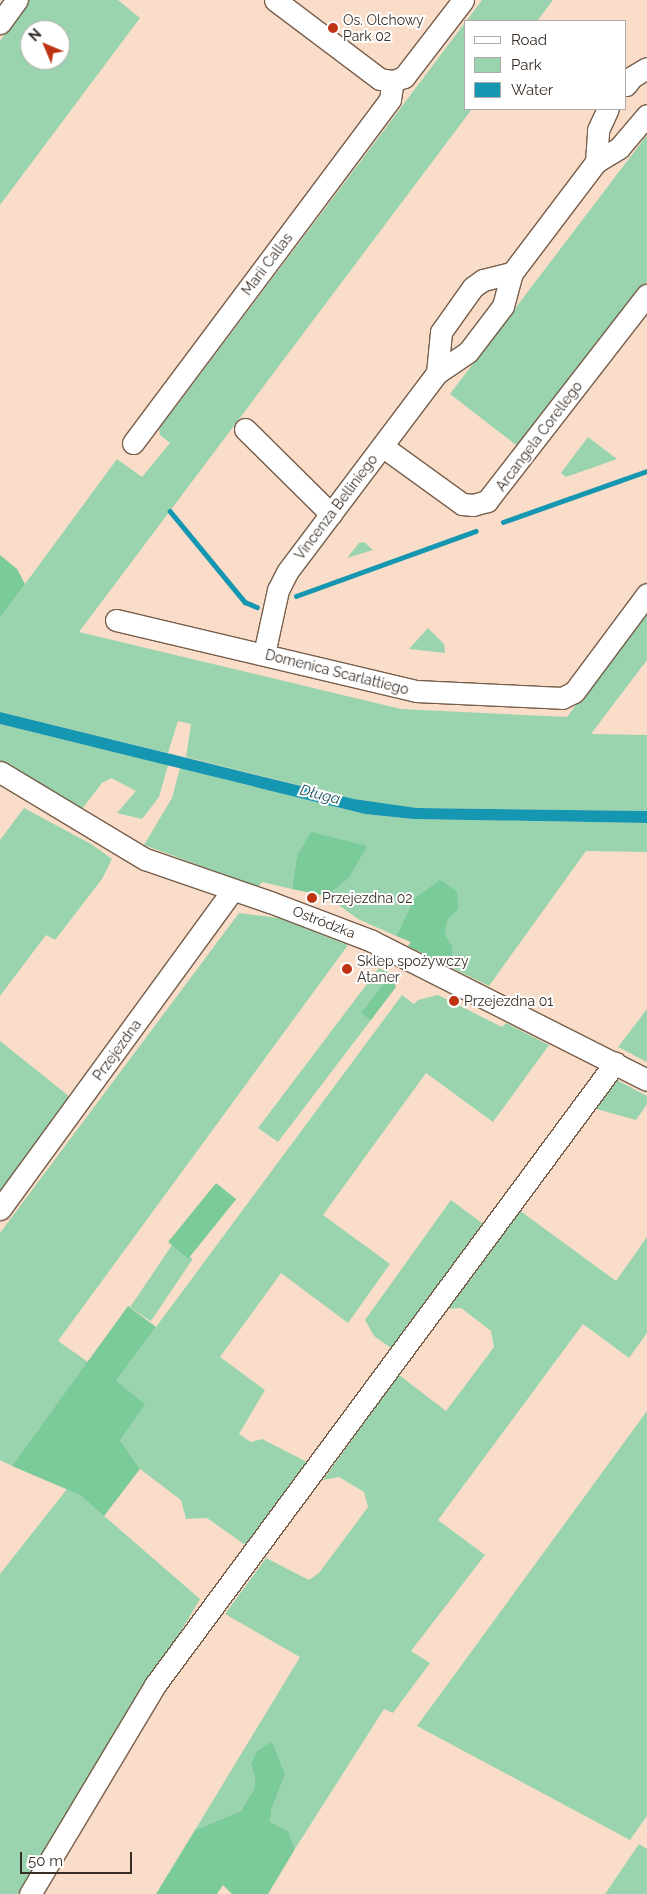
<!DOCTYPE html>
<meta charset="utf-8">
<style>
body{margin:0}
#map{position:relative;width:647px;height:1894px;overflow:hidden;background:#faddc8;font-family:Raleway,sans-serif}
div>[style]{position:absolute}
.green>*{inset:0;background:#99d4ae;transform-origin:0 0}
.forest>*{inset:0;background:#7acb99;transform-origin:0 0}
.water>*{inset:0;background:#1596b1}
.stream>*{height:4.5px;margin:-2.25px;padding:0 2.25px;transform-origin:2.25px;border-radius:2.25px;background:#1596b1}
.roads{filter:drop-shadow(1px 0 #765e4b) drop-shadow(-1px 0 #765e4b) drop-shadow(0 1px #765e4b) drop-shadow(0 -1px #765e4b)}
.minor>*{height:21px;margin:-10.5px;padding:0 10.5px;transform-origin:10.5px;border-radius:10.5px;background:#fff}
.dots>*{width:14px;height:14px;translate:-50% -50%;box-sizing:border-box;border:2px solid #fff;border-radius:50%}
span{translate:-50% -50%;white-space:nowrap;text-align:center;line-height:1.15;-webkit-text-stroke:4px #fff;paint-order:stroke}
.poi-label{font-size:14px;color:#392e26}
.left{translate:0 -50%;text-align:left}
.street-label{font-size:14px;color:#392e26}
.water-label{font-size:15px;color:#21515d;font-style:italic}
.legend{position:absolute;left:464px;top:20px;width:162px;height:90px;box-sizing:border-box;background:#fff;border:1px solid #b0aba8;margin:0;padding:6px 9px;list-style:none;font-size:15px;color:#392e26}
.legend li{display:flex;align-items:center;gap:10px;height:25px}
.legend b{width:25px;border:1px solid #b0aba8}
.north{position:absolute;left:20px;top:20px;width:50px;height:50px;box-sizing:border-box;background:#fff;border:1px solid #b0aba8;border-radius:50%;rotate:315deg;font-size:14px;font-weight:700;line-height:20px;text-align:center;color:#392e26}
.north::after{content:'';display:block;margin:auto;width:18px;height:22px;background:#be3413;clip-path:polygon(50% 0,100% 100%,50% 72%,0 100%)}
.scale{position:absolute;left:20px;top:1852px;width:112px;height:22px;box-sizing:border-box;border:2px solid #392e26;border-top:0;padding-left:6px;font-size:15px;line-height:18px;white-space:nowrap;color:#392e26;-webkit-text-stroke:4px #fff;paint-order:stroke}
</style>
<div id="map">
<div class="green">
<div style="clip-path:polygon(evenodd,29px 0,118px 0,140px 18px,0 205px,0 41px,29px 0,30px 30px,60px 30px,60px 60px,30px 60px,30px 30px)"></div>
<div style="clip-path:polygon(482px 0,553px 0,537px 21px,466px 21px,466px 109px,472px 109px,79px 632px,401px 709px,567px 717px,647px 609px,647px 660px,591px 734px,647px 735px,647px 811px,417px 808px,354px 799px,186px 757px,191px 724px,178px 721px,168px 753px,0 712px,0 618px,117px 459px,142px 477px,170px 443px,160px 435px,159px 429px)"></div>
<div style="clip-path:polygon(647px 135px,647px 281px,520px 448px,450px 394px)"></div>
<div style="clip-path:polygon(588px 437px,617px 459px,566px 477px,561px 473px)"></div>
<div style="clip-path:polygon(364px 542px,373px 550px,347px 558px,359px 543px)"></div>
<div style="clip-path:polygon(428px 628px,444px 644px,445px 653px,409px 649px)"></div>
<div style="clip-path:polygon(0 724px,168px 765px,159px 797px,142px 819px,117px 813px,136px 791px,111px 778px,102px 783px,82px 809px,0 761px)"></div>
<div style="clip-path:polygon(180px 768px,365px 814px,413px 819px,647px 823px,647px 852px,586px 851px,489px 986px,448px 966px,452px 959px,445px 935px,448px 919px,414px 899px,396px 936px,358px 919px,326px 896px,348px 879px,297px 856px,292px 889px,262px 882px,258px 887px,144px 845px,172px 798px)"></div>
<div style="clip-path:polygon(24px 808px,91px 844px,112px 859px,102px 879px,55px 940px,46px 935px,0 996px,0 840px)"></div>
<div style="clip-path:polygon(239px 913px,279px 918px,348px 945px,58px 1341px,88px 1362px,12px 1466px,0 1460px,0 1233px)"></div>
<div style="clip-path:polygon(379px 968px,391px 974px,362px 1012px,371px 1020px,278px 1142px,258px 1128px)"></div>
<div style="clip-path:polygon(402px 995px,414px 1004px,418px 1000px,438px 995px,502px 1027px,506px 1023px,549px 1045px,493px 1122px,426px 1073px,323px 1215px,390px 1264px,348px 1323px,281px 1273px,220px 1357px,265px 1390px,239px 1434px,251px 1442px,262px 1439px,309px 1463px,248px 1547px,207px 1518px,186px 1519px,181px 1500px,140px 1469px,120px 1440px,116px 1381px)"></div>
<div style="clip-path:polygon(647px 1009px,647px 1062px,618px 1047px)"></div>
<div style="clip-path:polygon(0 1041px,70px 1097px,0 1194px)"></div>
<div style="clip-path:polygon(615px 1079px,647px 1096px,647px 1104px,636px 1120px,593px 1108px)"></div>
<div style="clip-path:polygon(451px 1200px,483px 1224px,391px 1348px,374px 1336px,365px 1320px)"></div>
<div style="clip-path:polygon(519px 1210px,616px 1281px,647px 1237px,647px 1333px,629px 1358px,583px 1324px,438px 1520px,485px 1555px,411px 1651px,430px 1663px,393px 1713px,384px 1709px,295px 1849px,288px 1831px,270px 1822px,272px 1808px,285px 1775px,255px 1776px,254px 1789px,241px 1811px,195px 1830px,300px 1657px,225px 1614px,266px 1558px,309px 1580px,319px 1573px,368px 1507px,364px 1492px,339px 1477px,323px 1480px,399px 1375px,446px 1411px,494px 1347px,491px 1331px,461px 1308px,447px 1309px)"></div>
<div style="left:172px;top:1245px;width:25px;height:75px;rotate:34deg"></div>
<div style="clip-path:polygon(647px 1411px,647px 1816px,630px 1840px,417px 1726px)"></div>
<div style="clip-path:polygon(67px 1489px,80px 1495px,200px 1599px,25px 1894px,0 1894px,0 1574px)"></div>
<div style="clip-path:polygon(639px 1844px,647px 1849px,647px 1894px,605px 1894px)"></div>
</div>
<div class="forest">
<div style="clip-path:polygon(0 555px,17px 569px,25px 584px,0 618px)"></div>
<div style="clip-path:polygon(311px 832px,367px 846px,348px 879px,326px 896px,292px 889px,297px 856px)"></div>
<div style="clip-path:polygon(440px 880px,457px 891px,458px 909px,448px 919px,445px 935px,452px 946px,452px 959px,448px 966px,408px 946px,411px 942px,396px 936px,414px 899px)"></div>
<div style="clip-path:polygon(391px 974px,396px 987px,371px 1020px,361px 1013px)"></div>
<div style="left:216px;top:1183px;width:26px;height:76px;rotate:39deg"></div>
<div style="clip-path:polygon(128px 1306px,156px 1327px,116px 1381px,145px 1404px,120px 1440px,140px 1469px,104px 1516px,80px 1495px,12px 1466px)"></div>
<div style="clip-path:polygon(272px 1742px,285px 1775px,272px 1808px,270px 1822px,288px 1831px,295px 1849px,268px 1894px,232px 1894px,223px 1885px,217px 1894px,156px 1894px,195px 1830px,241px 1811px,254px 1789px,255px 1776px,251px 1764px,257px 1751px)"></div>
</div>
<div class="water">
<div style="clip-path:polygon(0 712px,354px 799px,417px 808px,647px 811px,647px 823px,413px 819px,365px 814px,0 724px)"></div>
</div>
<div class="stream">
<div style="left:170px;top:511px;width:118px;rotate:50.5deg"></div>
<div style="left:245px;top:602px;width:13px;rotate:23deg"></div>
<div style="left:503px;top:522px;width:153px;rotate:-19.5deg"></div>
<div style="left:296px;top:596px;width:191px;rotate:-19.9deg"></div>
</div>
<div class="roads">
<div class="minor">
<div style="left:275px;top:0;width:131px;rotate:37deg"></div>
<div style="left:380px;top:79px;width:13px;rotate:9deg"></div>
<div style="left:393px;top:81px;width:12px;rotate:-20deg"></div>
<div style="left:404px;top:77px;width:97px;rotate:-52.5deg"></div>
<div style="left:0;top:23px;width:29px;rotate:-54deg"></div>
<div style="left:626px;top:85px;width:10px;rotate:-53deg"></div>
<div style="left:632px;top:77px;width:17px;rotate:-31deg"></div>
<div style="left:596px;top:162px;width:32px;rotate:-86deg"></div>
<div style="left:598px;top:130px;width:23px;rotate:-65deg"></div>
<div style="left:437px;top:373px;width:41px;rotate:-84.4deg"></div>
<div style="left:441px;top:332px;width:55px;rotate:-54.6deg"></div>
<div style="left:473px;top:287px;width:12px;rotate:-35deg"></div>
<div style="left:483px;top:280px;width:30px;rotate:-14deg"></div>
<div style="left:245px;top:429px;width:121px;rotate:44.7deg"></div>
<div style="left:133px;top:443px;width:429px;rotate:-53.2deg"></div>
<div style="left:390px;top:99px;width:18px;rotate:-81deg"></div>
<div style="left:382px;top:446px;width:99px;rotate:35.9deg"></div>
<div style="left:462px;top:504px;width:11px;rotate:5deg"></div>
<div style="left:473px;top:505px;width:15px;rotate:-16deg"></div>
<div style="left:487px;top:501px;width:261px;rotate:-52.2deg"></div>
<div style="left:116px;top:620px;width:308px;rotate:13.3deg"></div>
<div style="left:416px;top:691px;width:146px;rotate:2.7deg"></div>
<div style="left:562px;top:698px;width:13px;rotate:-27deg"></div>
<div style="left:574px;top:692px;width:122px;rotate:-53.3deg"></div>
<div style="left:264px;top:654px;width:66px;rotate:-77.7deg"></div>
<div style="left:278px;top:590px;width:20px;rotate:-63deg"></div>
<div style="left:287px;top:572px;width:249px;rotate:-53deg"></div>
<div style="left:437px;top:373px;width:37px;rotate:-34deg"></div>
<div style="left:468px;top:352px;width:58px;rotate:-52.7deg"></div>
<div style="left:503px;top:306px;width:34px;rotate:-75deg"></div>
<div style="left:512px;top:273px;width:139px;rotate:-52.9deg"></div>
<div style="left:596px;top:162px;width:27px;rotate:-31deg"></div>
<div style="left:619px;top:148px;width:43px;rotate:-49.7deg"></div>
<div style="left:0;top:772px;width:169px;rotate:31deg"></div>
<div style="left:145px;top:859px;width:132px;rotate:19deg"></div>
<div style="left:270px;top:902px;width:109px;rotate:20.9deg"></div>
<div style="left:372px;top:941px;width:308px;rotate:26.8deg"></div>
<div style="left:0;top:1209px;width:395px;rotate:-53.9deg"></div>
<div style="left:30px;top:1894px;width:244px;rotate:-59.1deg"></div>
<div style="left:155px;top:1685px;width:774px;rotate:-53.52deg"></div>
</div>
</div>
<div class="dots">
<div style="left:333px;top:28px;background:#be3413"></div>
<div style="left:312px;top:898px;background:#be3413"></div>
<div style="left:347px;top:969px;background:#be3413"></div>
<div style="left:454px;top:1001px;background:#be3413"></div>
</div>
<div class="poi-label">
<span class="left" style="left:343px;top:28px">Os. Olchowy<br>Park 02</span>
<span class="left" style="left:322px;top:898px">Przejezdna 02</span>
<span class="left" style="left:357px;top:969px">Sklep spożywczy<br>Ataner</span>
<span class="left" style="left:464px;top:1001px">Przejezdna 01</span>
</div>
<div class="street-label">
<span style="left:267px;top:264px;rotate:-53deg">Marii Callas</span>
<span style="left:539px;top:436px;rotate:-53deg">Arcangela Corellego</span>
<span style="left:336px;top:507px;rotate:-53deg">Vincenza Belliniego</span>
<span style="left:337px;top:672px;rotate:14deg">Domenica Scarlattiego</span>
<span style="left:324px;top:922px;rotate:21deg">Ostródzka</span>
<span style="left:117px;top:1050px;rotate:-54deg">Przejezdna</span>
</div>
<div class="water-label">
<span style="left:320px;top:795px;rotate:14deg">Długa</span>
</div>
<ul class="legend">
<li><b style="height:6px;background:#fff"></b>Road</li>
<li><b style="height:14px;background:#99d4ae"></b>Park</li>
<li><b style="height:14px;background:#1596b1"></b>Water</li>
</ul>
<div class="north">N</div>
<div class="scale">50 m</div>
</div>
